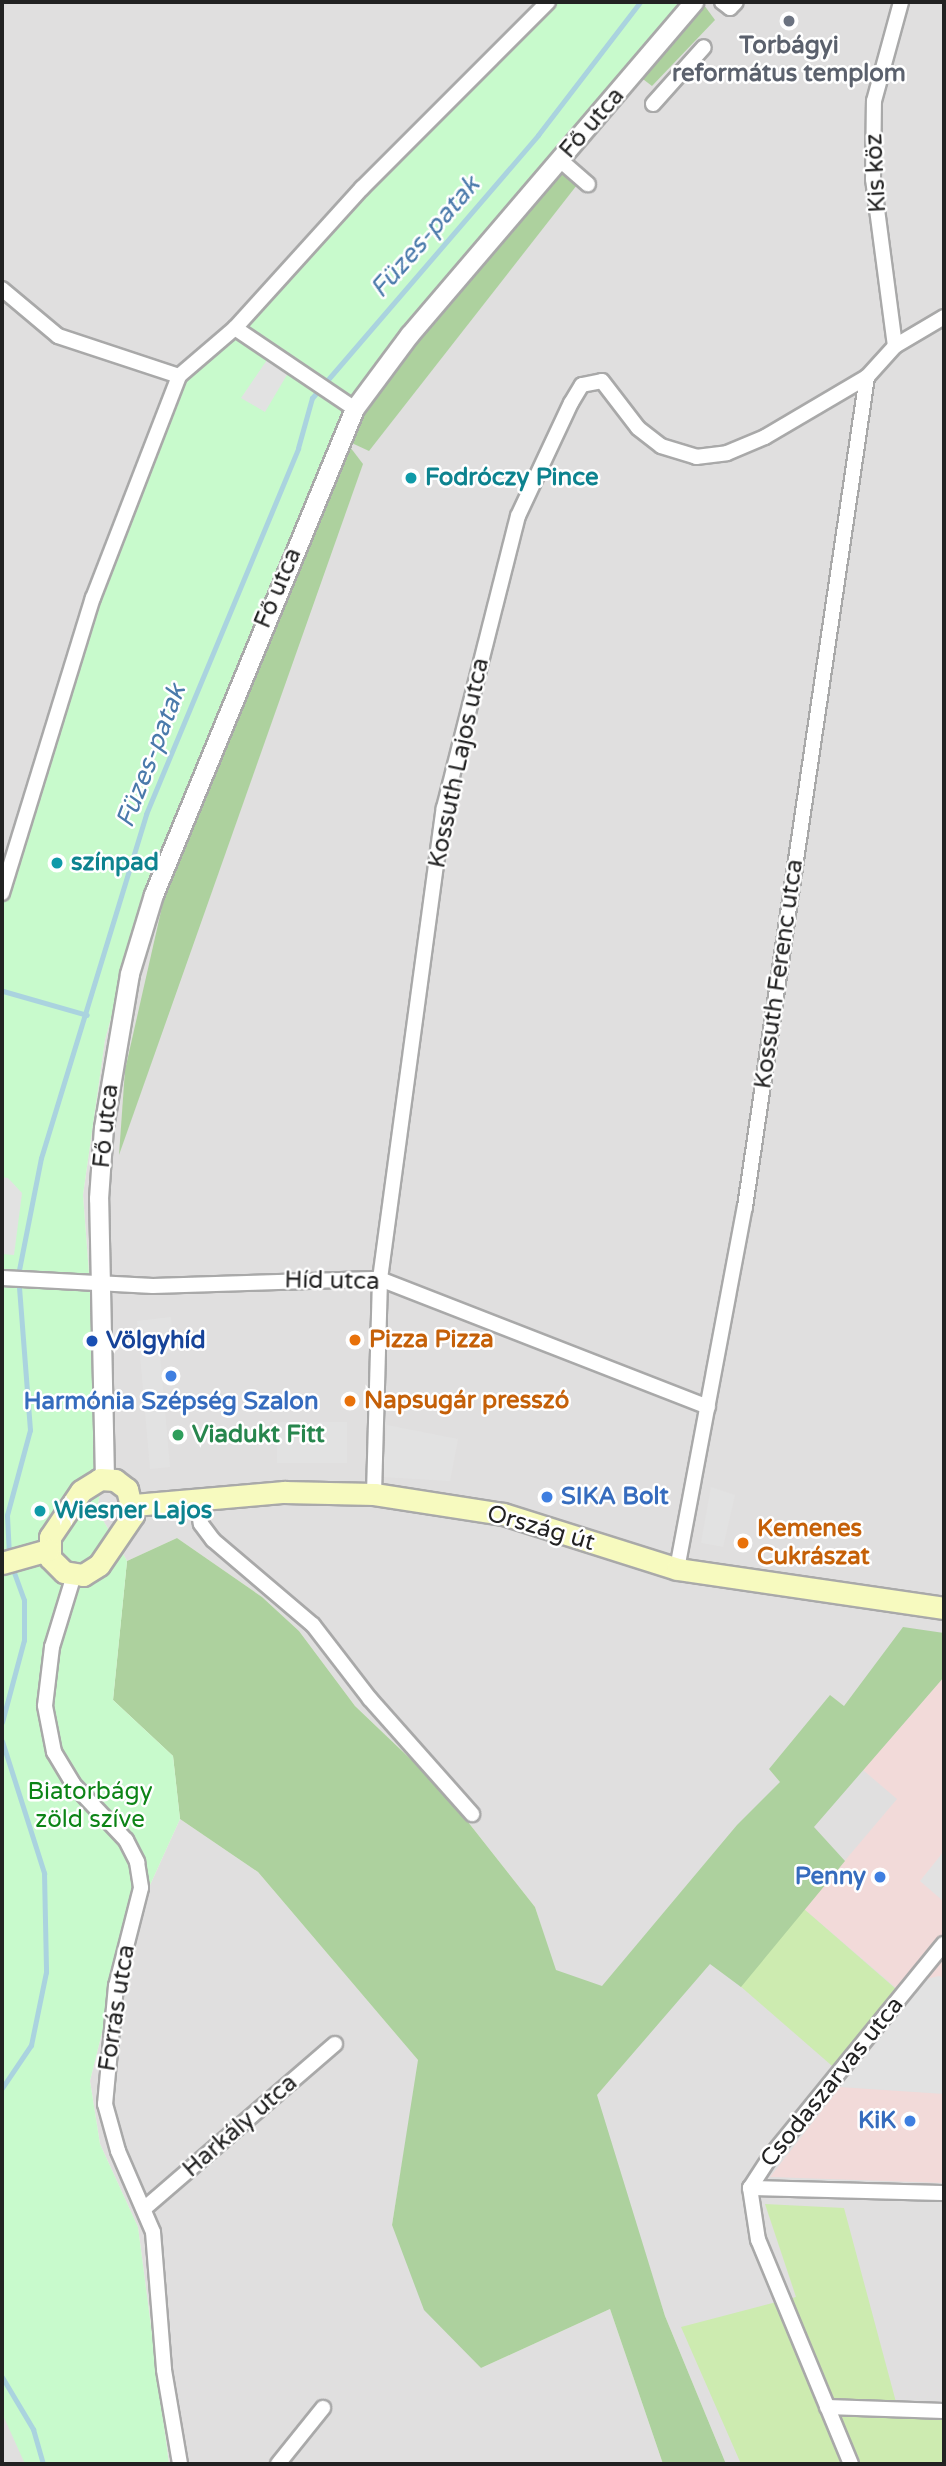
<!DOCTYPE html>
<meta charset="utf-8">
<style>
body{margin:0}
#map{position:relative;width:946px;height:2466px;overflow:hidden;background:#f2efe9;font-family:"Varela Round",sans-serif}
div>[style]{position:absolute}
.residential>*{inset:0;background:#e0dfdf}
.commercial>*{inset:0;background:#f2dad9}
.grass>*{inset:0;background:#cdebb0;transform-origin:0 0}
.forest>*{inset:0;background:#add19e}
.park>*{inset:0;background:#c8facc}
.parking>*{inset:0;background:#e2e2e2;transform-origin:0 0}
.stream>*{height:5px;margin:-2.5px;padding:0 2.5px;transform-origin:2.5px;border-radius:2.5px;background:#aad3df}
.roads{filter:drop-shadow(2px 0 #a9a9a9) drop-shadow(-2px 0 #a9a9a9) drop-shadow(0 2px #a9a9a9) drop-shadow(0 -2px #a9a9a9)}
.minor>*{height:14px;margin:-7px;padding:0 7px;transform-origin:7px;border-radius:7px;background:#fff}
.tertiary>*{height:18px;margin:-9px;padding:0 9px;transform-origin:9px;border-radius:9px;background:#fff}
.secondary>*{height:21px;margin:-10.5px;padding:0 10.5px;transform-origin:10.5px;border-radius:10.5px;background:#f7fabf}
.dots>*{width:19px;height:19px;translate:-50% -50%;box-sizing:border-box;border:4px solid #fff;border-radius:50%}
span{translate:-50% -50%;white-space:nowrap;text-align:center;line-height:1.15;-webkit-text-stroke:5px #fff;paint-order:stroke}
.worship-label{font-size:24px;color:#5b616d;font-weight:700}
.street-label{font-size:24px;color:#222}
.culture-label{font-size:24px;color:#0d838f;font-weight:700}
.left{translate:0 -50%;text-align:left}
.food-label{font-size:24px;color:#c56008;font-weight:700}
.transit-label{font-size:24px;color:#164399;font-weight:700}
.shop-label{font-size:24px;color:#366cbe;font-weight:700}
.right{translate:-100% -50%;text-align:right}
.leisure-label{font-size:24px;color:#27864d;font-weight:700}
.park-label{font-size:24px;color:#0c8416}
.water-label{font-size:26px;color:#4a7aab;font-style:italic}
.frame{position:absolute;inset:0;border:4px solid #222;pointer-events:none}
</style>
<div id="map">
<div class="residential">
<div style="clip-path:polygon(2px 2px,550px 2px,13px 853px,2px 907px)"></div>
<div style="clip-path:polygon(688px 2px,944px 2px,944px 2464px,726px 2464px,665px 2316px,535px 1907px,442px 1789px,355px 1706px,299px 1631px,262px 1597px,177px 1538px,127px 1561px,97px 1510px,104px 1470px,83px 1195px,105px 1040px,145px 893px,340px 417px,398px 332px)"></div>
<div style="clip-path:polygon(180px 1819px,258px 1872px,419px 2061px,392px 2225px,481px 2368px,610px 2309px,663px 2464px,169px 2464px,138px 2227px,100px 2144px,90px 2081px,125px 1940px)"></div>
<div style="clip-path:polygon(2px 2413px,18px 2441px,25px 2464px,2px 2464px)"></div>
</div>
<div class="commercial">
<div style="clip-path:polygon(944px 1677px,944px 2183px,770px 2177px,909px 1999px,804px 1909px,897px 1799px,863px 1770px)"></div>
</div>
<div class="grass">
<div style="left:804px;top:1909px;width:138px;height:100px;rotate:41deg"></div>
<div style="clip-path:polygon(765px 2204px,844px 2208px,900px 2417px,944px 2420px,944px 2464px,741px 2464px,681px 2327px,796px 2297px)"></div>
</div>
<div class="forest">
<div style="clip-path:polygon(704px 5px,715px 20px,652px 86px,635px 73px)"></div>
<div style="clip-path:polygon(559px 170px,577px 185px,369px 451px,341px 438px,459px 277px)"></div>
<div style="clip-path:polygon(347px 443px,363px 464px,119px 1155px,125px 1070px,164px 898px)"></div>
<div style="clip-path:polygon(177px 1538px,262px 1597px,299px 1631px,355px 1706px,442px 1789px,535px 1907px,556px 1970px,602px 1986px,737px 1825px,780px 1782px,769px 1769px,830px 1695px,844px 1706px,903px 1627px,944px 1633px,944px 1677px,814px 1827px,845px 1861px,741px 1987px,710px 1964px,597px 2095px,665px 2316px,726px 2464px,663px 2464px,610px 2309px,481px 2368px,424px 2310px,392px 2225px,418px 2060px,258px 1872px,180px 1819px,173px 1756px,113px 1700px,127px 1561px)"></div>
</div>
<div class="park">
<div style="clip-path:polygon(550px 2px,688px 2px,398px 332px,340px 417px,145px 893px,105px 1040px,83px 1195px,104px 1470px,97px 1510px,127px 1561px,113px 1700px,173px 1756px,180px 1819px,125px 1940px,90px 2081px,100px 2144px,138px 2227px,169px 2464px,25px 2464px,2px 2413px,2px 907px,13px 853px,93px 598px,179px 376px)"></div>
</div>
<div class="parking">
<div style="clip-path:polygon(271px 354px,291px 368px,265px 412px,241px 398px)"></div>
<div style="clip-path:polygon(2px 1177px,8px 1178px,22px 1193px,14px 1255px,2px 1254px)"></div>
<div style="clip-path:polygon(171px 1317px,174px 1352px,160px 1354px,170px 1467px,150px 1469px,137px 1321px)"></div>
<div style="left:277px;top:1422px;width:70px;height:41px"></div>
<div style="clip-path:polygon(387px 1425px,458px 1439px,450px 1481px,382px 1477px)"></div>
<div style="clip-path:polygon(711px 1487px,735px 1495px,723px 1547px,701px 1543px)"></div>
<div style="clip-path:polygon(944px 1851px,944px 1900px,943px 1901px,920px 1881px)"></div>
<div style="clip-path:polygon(939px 1976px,944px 1978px,944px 2094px,839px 2087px,926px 1979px)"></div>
</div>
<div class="stream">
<div style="left:3px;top:991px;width:87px;rotate:15.9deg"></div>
<div style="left:9px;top:1555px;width:40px;rotate:-92.9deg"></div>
<div style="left:7px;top:1515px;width:88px;rotate:-74.9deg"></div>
<div style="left:30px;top:1430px;width:155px;rotate:-94.4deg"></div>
<div style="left:18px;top:1275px;width:119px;rotate:-78.9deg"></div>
<div style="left:41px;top:1158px;width:360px;rotate:-73deg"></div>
<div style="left:146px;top:814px;width:396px;rotate:-67.4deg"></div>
<div style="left:298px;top:448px;width:52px;rotate:-74.4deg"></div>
<div style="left:312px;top:398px;width:347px;rotate:-49.3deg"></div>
<div style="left:538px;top:135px;width:168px;rotate:-52.5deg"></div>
<div style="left:2px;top:1722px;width:85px;rotate:-75deg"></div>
<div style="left:24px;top:1640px;width:40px;rotate:-90deg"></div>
<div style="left:24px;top:1600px;width:37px;rotate:-110deg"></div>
<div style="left:2px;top:1741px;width:139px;rotate:72.3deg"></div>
<div style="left:44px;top:1873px;width:99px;rotate:88.8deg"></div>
<div style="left:46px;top:1972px;width:75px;rotate:101.6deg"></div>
<div style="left:31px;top:2045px;width:52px;rotate:124deg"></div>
<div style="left:2px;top:2377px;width:61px;rotate:59.2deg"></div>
<div style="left:33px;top:2429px;width:36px;rotate:74deg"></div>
</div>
<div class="roads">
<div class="minor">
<div style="left:722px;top:2px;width:10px;rotate:37deg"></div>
<div style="left:730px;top:8px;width:8px;rotate:-45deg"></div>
<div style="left:653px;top:104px;width:76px;rotate:-48.2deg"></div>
<div style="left:560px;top:160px;width:37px;rotate:41deg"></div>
<div style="left:2px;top:289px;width:73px;rotate:40deg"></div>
<div style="left:58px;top:336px;width:127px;rotate:18.3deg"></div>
<div style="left:235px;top:328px;width:145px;rotate:34deg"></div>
<div style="left:895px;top:346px;width:168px;rotate:-97.5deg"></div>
<div style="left:873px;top:179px;width:78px;rotate:-89.3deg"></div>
<div style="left:874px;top:101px;width:103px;rotate:-74.7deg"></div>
<div style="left:2px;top:893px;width:309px;rotate:-72.9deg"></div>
<div style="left:93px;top:598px;width:238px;rotate:-68.8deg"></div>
<div style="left:179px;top:376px;width:74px;rotate:-40.6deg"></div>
<div style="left:235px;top:328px;width:189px;rotate:-47.8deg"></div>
<div style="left:362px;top:188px;width:263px;rotate:-45deg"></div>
<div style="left:2px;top:1278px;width:151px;rotate:3deg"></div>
<div style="left:153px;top:1286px;width:227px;rotate:-1.8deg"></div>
<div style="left:380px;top:1279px;width:352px;rotate:21.3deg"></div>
<div style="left:374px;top:1494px;width:215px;rotate:-88.4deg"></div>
<div style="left:380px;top:1279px;width:475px;rotate:-82.3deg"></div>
<div style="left:444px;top:808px;width:301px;rotate:-75.8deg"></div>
<div style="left:518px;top:516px;width:125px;rotate:-64.9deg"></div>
<div style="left:571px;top:403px;width:21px;rotate:-59deg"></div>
<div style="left:582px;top:385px;width:20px;rotate:-11deg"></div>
<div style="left:602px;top:381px;width:59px;rotate:52.5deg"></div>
<div style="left:638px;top:428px;width:29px;rotate:38deg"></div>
<div style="left:661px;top:446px;width:37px;rotate:17deg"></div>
<div style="left:696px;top:457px;width:31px;rotate:-7deg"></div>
<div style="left:727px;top:453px;width:41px;rotate:-22.8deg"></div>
<div style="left:765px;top:437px;width:118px;rotate:-30.5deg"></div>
<div style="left:867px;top:377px;width:42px;rotate:-47.9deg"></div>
<div style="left:895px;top:346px;width:57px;rotate:-30.6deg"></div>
<div style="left:197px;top:1500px;width:24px;rotate:81deg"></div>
<div style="left:201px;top:1524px;width:20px;rotate:53deg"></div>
<div style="left:213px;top:1540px;width:131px;rotate:40.4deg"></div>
<div style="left:313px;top:1625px;width:93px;rotate:52.4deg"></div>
<div style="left:370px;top:1699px;width:154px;rotate:48.4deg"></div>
<div style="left:677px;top:1569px;width:368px;rotate:-79.4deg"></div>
<div style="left:745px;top:1207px;width:839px;rotate:-81.64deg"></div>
<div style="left:74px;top:1575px;width:75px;rotate:107deg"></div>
<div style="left:52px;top:1647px;width:59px;rotate:96.8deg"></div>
<div style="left:45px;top:1706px;width:47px;rotate:78.9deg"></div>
<div style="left:54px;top:1752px;width:37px;rotate:59deg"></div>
<div style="left:73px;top:1784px;width:77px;rotate:46.6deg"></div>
<div style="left:126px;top:1840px;width:25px;rotate:63deg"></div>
<div style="left:137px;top:1862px;width:26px;rotate:81deg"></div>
<div style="left:141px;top:1888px;width:101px;rotate:104.3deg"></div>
<div style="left:116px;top:1986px;width:119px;rotate:95.3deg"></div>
<div style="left:105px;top:2104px;width:49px;rotate:74.5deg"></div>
<div style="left:118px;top:2151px;width:88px;rotate:66.6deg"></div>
<div style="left:153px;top:2232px;width:138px;rotate:85.4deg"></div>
<div style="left:164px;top:2370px;width:95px;rotate:80.3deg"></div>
<div style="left:750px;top:2188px;width:194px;rotate:1.5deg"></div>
<div style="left:145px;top:2208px;width:251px;rotate:-40.8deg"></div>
<div style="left:827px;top:2407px;width:117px;rotate:2deg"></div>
<div style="left:278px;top:2464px;width:72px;rotate:-51.2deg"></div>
<div style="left:851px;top:2464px;width:243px;rotate:-112.5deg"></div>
<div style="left:758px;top:2240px;width:53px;rotate:-98.7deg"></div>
<div style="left:750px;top:2188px;width:37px;rotate:-57deg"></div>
<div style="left:770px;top:2157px;width:275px;rotate:-50.8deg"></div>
</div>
<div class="tertiary">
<div style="left:105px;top:1479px;width:280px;rotate:-91.2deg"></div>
<div style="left:99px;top:1199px;width:71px;rotate:-86deg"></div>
<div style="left:104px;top:1128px;width:156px;rotate:-80.4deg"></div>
<div style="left:130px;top:974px;width:83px;rotate:-73.1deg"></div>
<div style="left:154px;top:895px;width:526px;rotate:-67.53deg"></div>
<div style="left:355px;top:409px;width:92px;rotate:-53.4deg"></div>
<div style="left:410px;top:335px;width:438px;rotate:-49.5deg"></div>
</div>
<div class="secondary">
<div style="left:100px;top:1479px;width:15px;rotate:4deg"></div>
<div style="left:115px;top:1480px;width:15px;rotate:37deg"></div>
<div style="left:127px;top:1489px;width:27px;rotate:77deg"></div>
<div style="left:133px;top:1515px;width:60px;rotate:124.2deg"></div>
<div style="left:99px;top:1565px;width:19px;rotate:148deg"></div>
<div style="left:83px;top:1575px;width:19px;rotate:-171deg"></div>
<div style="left:64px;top:1572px;width:20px;rotate:-135deg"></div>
<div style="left:50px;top:1558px;width:21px;rotate:-90deg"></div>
<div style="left:50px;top:1537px;width:55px;rotate:-56deg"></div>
<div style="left:81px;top:1491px;width:22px;rotate:-32deg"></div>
<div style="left:134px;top:1505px;width:151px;rotate:-5deg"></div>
<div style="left:284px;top:1492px;width:90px;rotate:1.3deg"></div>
<div style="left:374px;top:1494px;width:131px;rotate:8.8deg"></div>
<div style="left:503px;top:1514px;width:182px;rotate:17.5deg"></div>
<div style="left:677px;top:1569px;width:270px;rotate:8.3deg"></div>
<div style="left:2px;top:1563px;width:48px;rotate:-15.8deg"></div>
</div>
</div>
<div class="dots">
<div style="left:789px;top:21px;background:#6b7280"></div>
<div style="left:411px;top:478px;background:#0f9aa8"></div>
<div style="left:57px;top:863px;background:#0f9aa8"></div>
<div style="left:355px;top:1340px;background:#e8710a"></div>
<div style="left:92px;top:1341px;background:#1a4fb4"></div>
<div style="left:171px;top:1376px;background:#3f7fe0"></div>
<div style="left:350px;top:1401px;background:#e8710a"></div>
<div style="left:178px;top:1435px;background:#2e9e5b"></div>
<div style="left:547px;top:1497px;background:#3f7fe0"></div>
<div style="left:40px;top:1511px;background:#0f9aa8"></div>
<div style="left:743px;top:1543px;background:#e8710a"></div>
<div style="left:880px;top:1877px;background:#3f7fe0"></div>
<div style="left:910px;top:2121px;background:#3f7fe0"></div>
</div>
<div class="worship-label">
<span style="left:789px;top:60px">Torbágyi<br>református templom</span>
</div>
<div class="street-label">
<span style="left:592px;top:123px;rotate:-49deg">Fő utca</span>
<span style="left:876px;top:173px;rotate:-93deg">Kis köz</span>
<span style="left:278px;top:588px;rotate:-67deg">Fő utca</span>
<span style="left:459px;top:763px;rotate:-78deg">Kossuth Lajos utca</span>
<span style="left:779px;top:974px;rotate:-82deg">Kossuth Ferenc utca</span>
<span style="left:106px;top:1126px;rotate:-84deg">Fő utca</span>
<span style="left:332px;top:1281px;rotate:1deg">Híd utca</span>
<span style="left:541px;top:1528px;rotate:16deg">Ország út</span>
<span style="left:117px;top:2008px;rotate:-81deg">Forrás utca</span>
<span style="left:832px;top:2082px;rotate:-51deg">Csodaszarvas utca</span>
<span style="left:240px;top:2126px;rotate:-41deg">Harkály utca</span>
</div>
<div class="culture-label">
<span class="left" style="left:425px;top:478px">Fodróczy Pince</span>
<span class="left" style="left:71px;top:863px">színpad</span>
<span class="left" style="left:54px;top:1511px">Wiesner Lajos</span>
</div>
<div class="food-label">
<span class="left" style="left:369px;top:1340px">Pizza Pizza</span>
<span class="left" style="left:364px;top:1401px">Napsugár presszó</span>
<span class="left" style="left:757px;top:1543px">Kemenes<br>Cukrászat</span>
</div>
<div class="transit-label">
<span class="left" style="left:106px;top:1341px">Völgyhíd</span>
</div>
<div class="shop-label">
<span style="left:171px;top:1402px">Harmónia Szépség Szalon</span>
<span class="left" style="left:561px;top:1497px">SIKA Bolt</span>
<span class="right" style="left:866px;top:1877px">Penny</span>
<span class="right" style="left:896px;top:2121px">KiK</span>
</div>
<div class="leisure-label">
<span class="left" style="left:192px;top:1435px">Viadukt Fitt</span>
</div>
<div class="park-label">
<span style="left:90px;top:1806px">Biatorbágy<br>zöld szíve</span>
</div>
<div class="water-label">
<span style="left:425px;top:237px;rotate:-49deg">Füzes-patak</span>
<span style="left:151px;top:756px;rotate:-69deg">Füzes-patak</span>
</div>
<div class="frame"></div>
</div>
